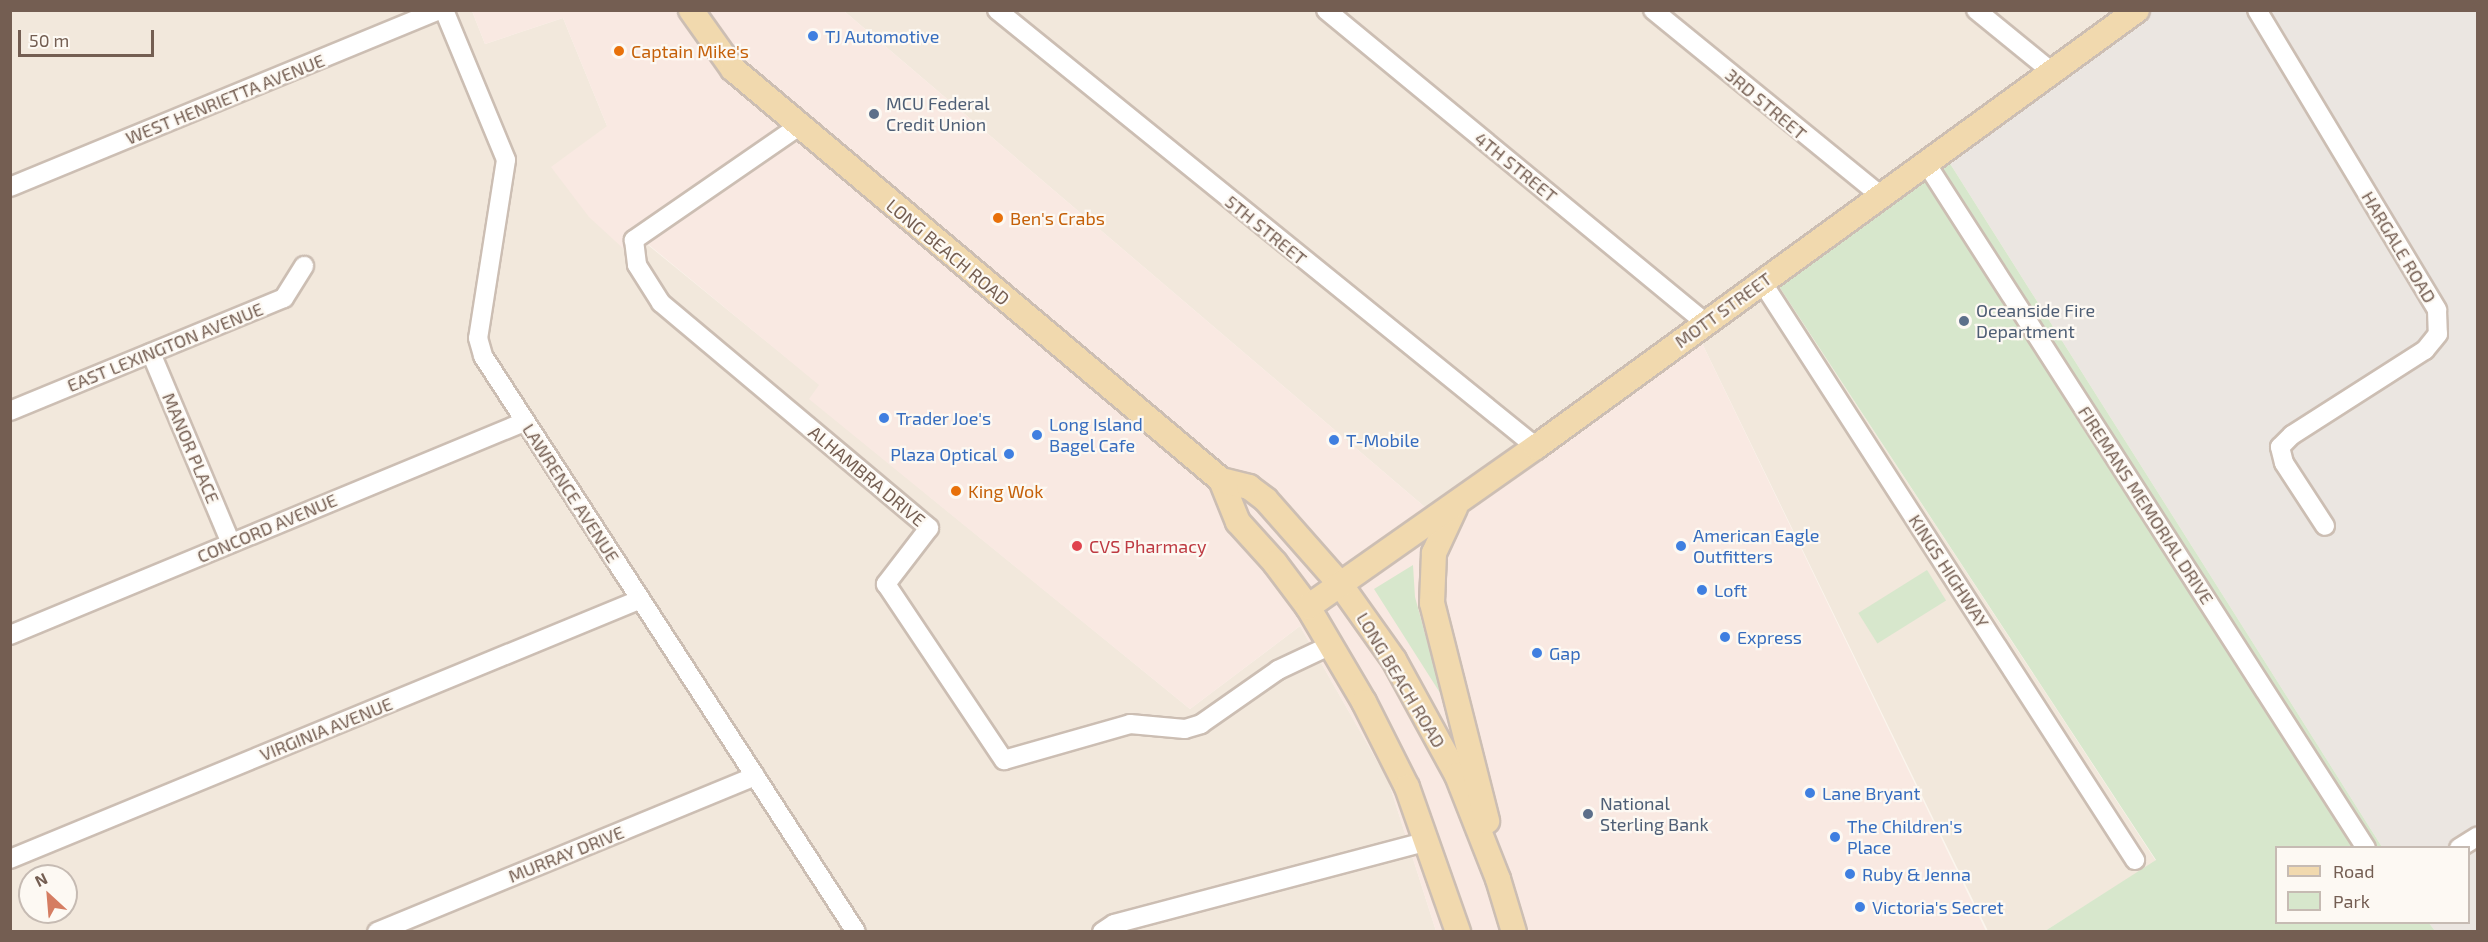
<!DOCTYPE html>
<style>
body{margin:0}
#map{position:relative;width:2488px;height:942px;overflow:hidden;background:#fbf5ed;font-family:"Exo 2",sans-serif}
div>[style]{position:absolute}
.residential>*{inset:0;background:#f2e8dc}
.commercial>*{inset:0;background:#f9e9e2}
.industrial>*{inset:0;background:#ebe6e1}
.green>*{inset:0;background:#d7e7cc;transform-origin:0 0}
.roads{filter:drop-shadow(2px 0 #ccbeb3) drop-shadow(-2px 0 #ccbeb3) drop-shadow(0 2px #ccbeb3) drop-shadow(0 -2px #ccbeb3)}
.minor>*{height:18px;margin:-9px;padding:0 9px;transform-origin:9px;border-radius:9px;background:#fff}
.major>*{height:24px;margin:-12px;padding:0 12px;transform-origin:12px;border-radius:12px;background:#f1d9ae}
.dots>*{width:16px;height:16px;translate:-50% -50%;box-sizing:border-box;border:3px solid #fdf9f3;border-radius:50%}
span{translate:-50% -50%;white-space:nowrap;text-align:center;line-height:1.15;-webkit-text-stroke:4.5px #fdf9f3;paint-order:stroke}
.shop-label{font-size:18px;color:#366cbe}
.left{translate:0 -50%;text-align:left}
.right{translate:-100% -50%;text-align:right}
.food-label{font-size:18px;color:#c56008}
.street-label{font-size:18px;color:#745e52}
.service-label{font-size:18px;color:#4e5e75}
.health-label{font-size:18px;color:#be3a42}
.frame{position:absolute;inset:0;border:12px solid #745e52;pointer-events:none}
.legend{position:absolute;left:2275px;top:846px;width:195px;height:78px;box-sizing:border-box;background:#fdf9f3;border:2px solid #c6bbb3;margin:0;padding:8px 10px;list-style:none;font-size:18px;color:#745e52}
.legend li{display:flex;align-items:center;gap:12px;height:30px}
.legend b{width:30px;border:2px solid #c6bbb3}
.north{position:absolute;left:18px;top:864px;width:60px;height:60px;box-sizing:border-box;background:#fdf9f3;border:2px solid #c6bbb3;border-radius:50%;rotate:334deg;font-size:16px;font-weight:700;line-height:24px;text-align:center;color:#745e52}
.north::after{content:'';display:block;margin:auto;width:21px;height:27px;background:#d57d62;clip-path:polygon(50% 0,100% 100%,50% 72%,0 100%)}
.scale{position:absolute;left:18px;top:30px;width:136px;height:27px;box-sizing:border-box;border:3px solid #745e52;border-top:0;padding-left:8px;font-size:18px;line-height:21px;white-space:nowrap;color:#745e52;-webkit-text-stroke:4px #fdf9f3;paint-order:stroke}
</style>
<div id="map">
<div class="residential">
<div style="clip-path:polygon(evenodd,10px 11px,472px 11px,485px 44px,563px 18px,607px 126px,648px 245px,820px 385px,810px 399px,1190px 709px,1300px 626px,1388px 780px,1436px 931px,11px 931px,10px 11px,30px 876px,66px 876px,66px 912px,30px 912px,30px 876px)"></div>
<div style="clip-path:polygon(844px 11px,2141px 11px,1774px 279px,2156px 861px,2045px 931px,1988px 931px,1698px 335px,1440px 520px)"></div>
</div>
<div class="commercial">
<div style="clip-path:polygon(472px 11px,844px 11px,1440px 520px,1698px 335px,1986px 931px,1436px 931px,1388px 780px,1300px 626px,1190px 709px,809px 399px,819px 385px,649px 245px,626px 251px,589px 217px,551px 167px,607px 126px,563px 18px,485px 44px)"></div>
</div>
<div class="industrial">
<div style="clip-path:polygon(2141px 11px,2477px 11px,2477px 931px,2435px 931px,2429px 923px,2468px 922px,2468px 848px,2382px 847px,1944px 154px)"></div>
</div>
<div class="green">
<div style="clip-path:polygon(1944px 154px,2382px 847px,2276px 848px,2276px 922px,2429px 923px,2435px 931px,2045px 931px,2156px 860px,1774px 279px)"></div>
<div style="clip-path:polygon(1413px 565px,1415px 597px,1442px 696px,1374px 589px)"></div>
<div style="left:1927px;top:570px;width:36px;height:81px;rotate:58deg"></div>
</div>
<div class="roads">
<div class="minor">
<div style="left:444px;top:10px;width:162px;rotate:67.5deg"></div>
<div style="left:506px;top:160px;width:180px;rotate:98.9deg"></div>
<div style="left:478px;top:338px;width:19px;rotate:74deg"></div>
<div style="left:483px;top:356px;width:686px;rotate:57.07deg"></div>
<div style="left:997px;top:10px;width:694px;rotate:39.03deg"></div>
<div style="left:1326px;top:10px;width:492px;rotate:39.5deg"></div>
<div style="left:1653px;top:10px;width:294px;rotate:39.2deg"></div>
<div style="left:1976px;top:10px;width:98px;rotate:39.2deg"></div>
<div style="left:2257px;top:10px;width:350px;rotate:59deg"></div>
<div style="left:2437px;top:310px;width:24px;rotate:88deg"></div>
<div style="left:2438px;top:334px;width:21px;rotate:129deg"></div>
<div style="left:2425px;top:350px;width:158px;rotate:147.4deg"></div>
<div style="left:2292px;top:435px;width:17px;rotate:135deg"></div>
<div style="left:2280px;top:447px;width:16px;rotate:76deg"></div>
<div style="left:2284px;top:463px;width:75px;rotate:56.9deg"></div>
<div style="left:799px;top:126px;width:201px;rotate:145.4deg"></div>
<div style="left:634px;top:240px;width:25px;rotate:83deg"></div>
<div style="left:637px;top:265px;width:45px;rotate:57.7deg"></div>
<div style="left:661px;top:303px;width:350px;rotate:40deg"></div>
<div style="left:929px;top:528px;width:71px;rotate:127.5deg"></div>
<div style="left:886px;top:584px;width:212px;rotate:56.2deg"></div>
<div style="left:1004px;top:760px;width:131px;rotate:-15.9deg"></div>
<div style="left:1130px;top:724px;width:55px;rotate:5.2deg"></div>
<div style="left:1185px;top:729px;width:17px;rotate:-17deg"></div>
<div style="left:1201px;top:724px;width:94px;rotate:-35deg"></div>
<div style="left:1278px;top:670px;width:59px;rotate:-25.3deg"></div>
<div style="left:1926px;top:163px;width:814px;rotate:57.29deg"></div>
<div style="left:10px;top:187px;width:464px;rotate:-22.4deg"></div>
<div style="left:1762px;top:282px;width:688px;rotate:57.16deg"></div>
<div style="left:151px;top:353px;width:206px;rotate:67.2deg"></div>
<div style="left:10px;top:411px;width:296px;rotate:-22.4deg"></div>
<div style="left:284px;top:298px;width:38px;rotate:-58deg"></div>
<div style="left:10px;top:635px;width:556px;rotate:-22.51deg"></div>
<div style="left:2459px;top:848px;width:22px;rotate:-32deg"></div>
<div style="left:10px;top:859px;width:682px;rotate:-22.39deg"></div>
<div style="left:377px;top:932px;width:409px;rotate:-22.4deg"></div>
<div style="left:1102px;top:932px;width:14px;rotate:-34deg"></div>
<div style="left:1114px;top:924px;width:325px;rotate:-14.8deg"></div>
</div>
<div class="major">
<div style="left:691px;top:10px;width:72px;rotate:54.6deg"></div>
<div style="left:733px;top:69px;width:638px;rotate:40.1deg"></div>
<div style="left:1221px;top:480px;width:45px;rotate:68deg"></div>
<div style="left:1238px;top:522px;width:55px;rotate:47.9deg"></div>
<div style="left:1275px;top:563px;width:55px;rotate:53.1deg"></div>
<div style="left:1308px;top:607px;width:110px;rotate:59.5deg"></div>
<div style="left:1364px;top:702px;width:95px;rotate:63.2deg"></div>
<div style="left:1407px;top:787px;width:154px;rotate:70.6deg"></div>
<div style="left:1221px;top:480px;width:29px;rotate:14deg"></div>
<div style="left:1249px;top:487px;width:21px;rotate:37deg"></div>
<div style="left:1266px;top:500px;width:112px;rotate:48.6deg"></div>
<div style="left:1340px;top:584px;width:93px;rotate:54.6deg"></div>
<div style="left:1394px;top:660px;width:131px;rotate:61.3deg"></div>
<div style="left:1457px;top:775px;width:112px;rotate:68.5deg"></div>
<div style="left:1498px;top:879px;width:55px;rotate:73.2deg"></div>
<div style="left:1455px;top:508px;width:50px;rotate:115deg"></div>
<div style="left:1434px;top:553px;width:50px;rotate:92.3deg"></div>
<div style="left:1432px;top:603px;width:225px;rotate:75.8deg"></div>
<div style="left:1308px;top:607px;width:279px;rotate:-35.1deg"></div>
<div style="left:1536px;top:447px;width:743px;rotate:-36.02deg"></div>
</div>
</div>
<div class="dots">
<div style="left:813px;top:36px;background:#3f7fe0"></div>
<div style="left:619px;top:51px;background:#e8710a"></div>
<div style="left:874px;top:114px;background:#5c6f8a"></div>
<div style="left:998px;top:218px;background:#e8710a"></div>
<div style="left:1964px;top:321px;background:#5c6f8a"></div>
<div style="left:884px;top:418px;background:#3f7fe0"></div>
<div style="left:1037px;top:435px;background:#3f7fe0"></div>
<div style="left:1334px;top:440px;background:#3f7fe0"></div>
<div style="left:1009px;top:454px;background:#3f7fe0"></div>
<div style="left:956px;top:491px;background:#e8710a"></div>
<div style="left:1077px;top:546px;background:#e0444e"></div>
<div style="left:1681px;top:546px;background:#3f7fe0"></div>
<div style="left:1702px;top:590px;background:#3f7fe0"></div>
<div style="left:1725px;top:637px;background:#3f7fe0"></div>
<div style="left:1537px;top:653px;background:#3f7fe0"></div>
<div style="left:1810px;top:793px;background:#3f7fe0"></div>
<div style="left:1588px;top:814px;background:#5c6f8a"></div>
<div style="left:1835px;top:837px;background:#3f7fe0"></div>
<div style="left:1850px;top:874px;background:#3f7fe0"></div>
<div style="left:1860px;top:907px;background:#3f7fe0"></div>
</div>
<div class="shop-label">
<span class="left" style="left:825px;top:36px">TJ Automotive</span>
<span class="left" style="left:896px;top:418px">Trader Joe's</span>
<span class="left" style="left:1049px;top:435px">Long Island<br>Bagel Cafe</span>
<span class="left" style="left:1346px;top:440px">T-Mobile</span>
<span class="right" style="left:997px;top:454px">Plaza Optical</span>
<span class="left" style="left:1693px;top:546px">American Eagle<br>Outfitters</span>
<span class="left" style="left:1714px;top:590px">Loft</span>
<span class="left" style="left:1737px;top:637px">Express</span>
<span class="left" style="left:1549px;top:653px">Gap</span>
<span class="left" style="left:1822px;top:793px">Lane Bryant</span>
<span class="left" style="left:1847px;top:837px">The Children's<br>Place</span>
<span class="left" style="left:1862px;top:874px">Ruby &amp; Jenna</span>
<span class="left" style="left:1872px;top:907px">Victoria's Secret</span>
</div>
<div class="food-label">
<span class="left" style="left:631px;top:51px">Captain Mike's</span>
<span class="left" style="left:1010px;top:218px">Ben's Crabs</span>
<span class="left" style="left:968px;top:491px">King Wok</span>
</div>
<div class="street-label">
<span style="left:225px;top:99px;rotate:-22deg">WEST HENRIETTA AVENUE</span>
<span style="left:1766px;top:104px;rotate:40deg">3RD STREET</span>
<span style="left:1516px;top:167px;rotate:39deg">4TH STREET</span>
<span style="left:1266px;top:230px;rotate:39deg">5TH STREET</span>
<span style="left:2399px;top:247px;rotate:59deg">HARGALE ROAD</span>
<span style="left:948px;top:252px;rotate:40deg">LONG BEACH ROAD</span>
<span style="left:1723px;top:310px;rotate:-36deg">MOTT STREET</span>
<span style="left:165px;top:347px;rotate:-22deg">EAST LEXINGTON AVENUE</span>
<span style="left:191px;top:448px;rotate:67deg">MANOR PLACE</span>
<span style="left:867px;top:476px;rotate:40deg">ALHAMBRA DRIVE</span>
<span style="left:571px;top:493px;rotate:57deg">LAWRENCE AVENUE</span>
<span style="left:2146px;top:505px;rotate:57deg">FIREMANS MEMORIAL DRIVE</span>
<span style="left:267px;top:528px;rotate:-23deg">CONCORD AVENUE</span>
<span style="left:1949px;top:571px;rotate:57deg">KINGS HIGHWAY</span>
<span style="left:1401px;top:680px;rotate:59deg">LONG BEACH ROAD</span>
<span style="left:326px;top:729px;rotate:-22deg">VIRGINIA AVENUE</span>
<span style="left:566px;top:854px;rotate:-22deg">MURRAY DRIVE</span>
</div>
<div class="service-label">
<span class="left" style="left:886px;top:114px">MCU Federal<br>Credit Union</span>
<span class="left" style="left:1976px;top:321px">Oceanside Fire<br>Department</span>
<span class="left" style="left:1600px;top:814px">National<br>Sterling Bank</span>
</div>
<div class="health-label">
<span class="left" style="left:1089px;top:546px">CVS Pharmacy</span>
</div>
<div class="frame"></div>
<ul class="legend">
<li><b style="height:8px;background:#f1d9ae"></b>Road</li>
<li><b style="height:16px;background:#d7e7cc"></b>Park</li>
</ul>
<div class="north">N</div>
<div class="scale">50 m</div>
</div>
